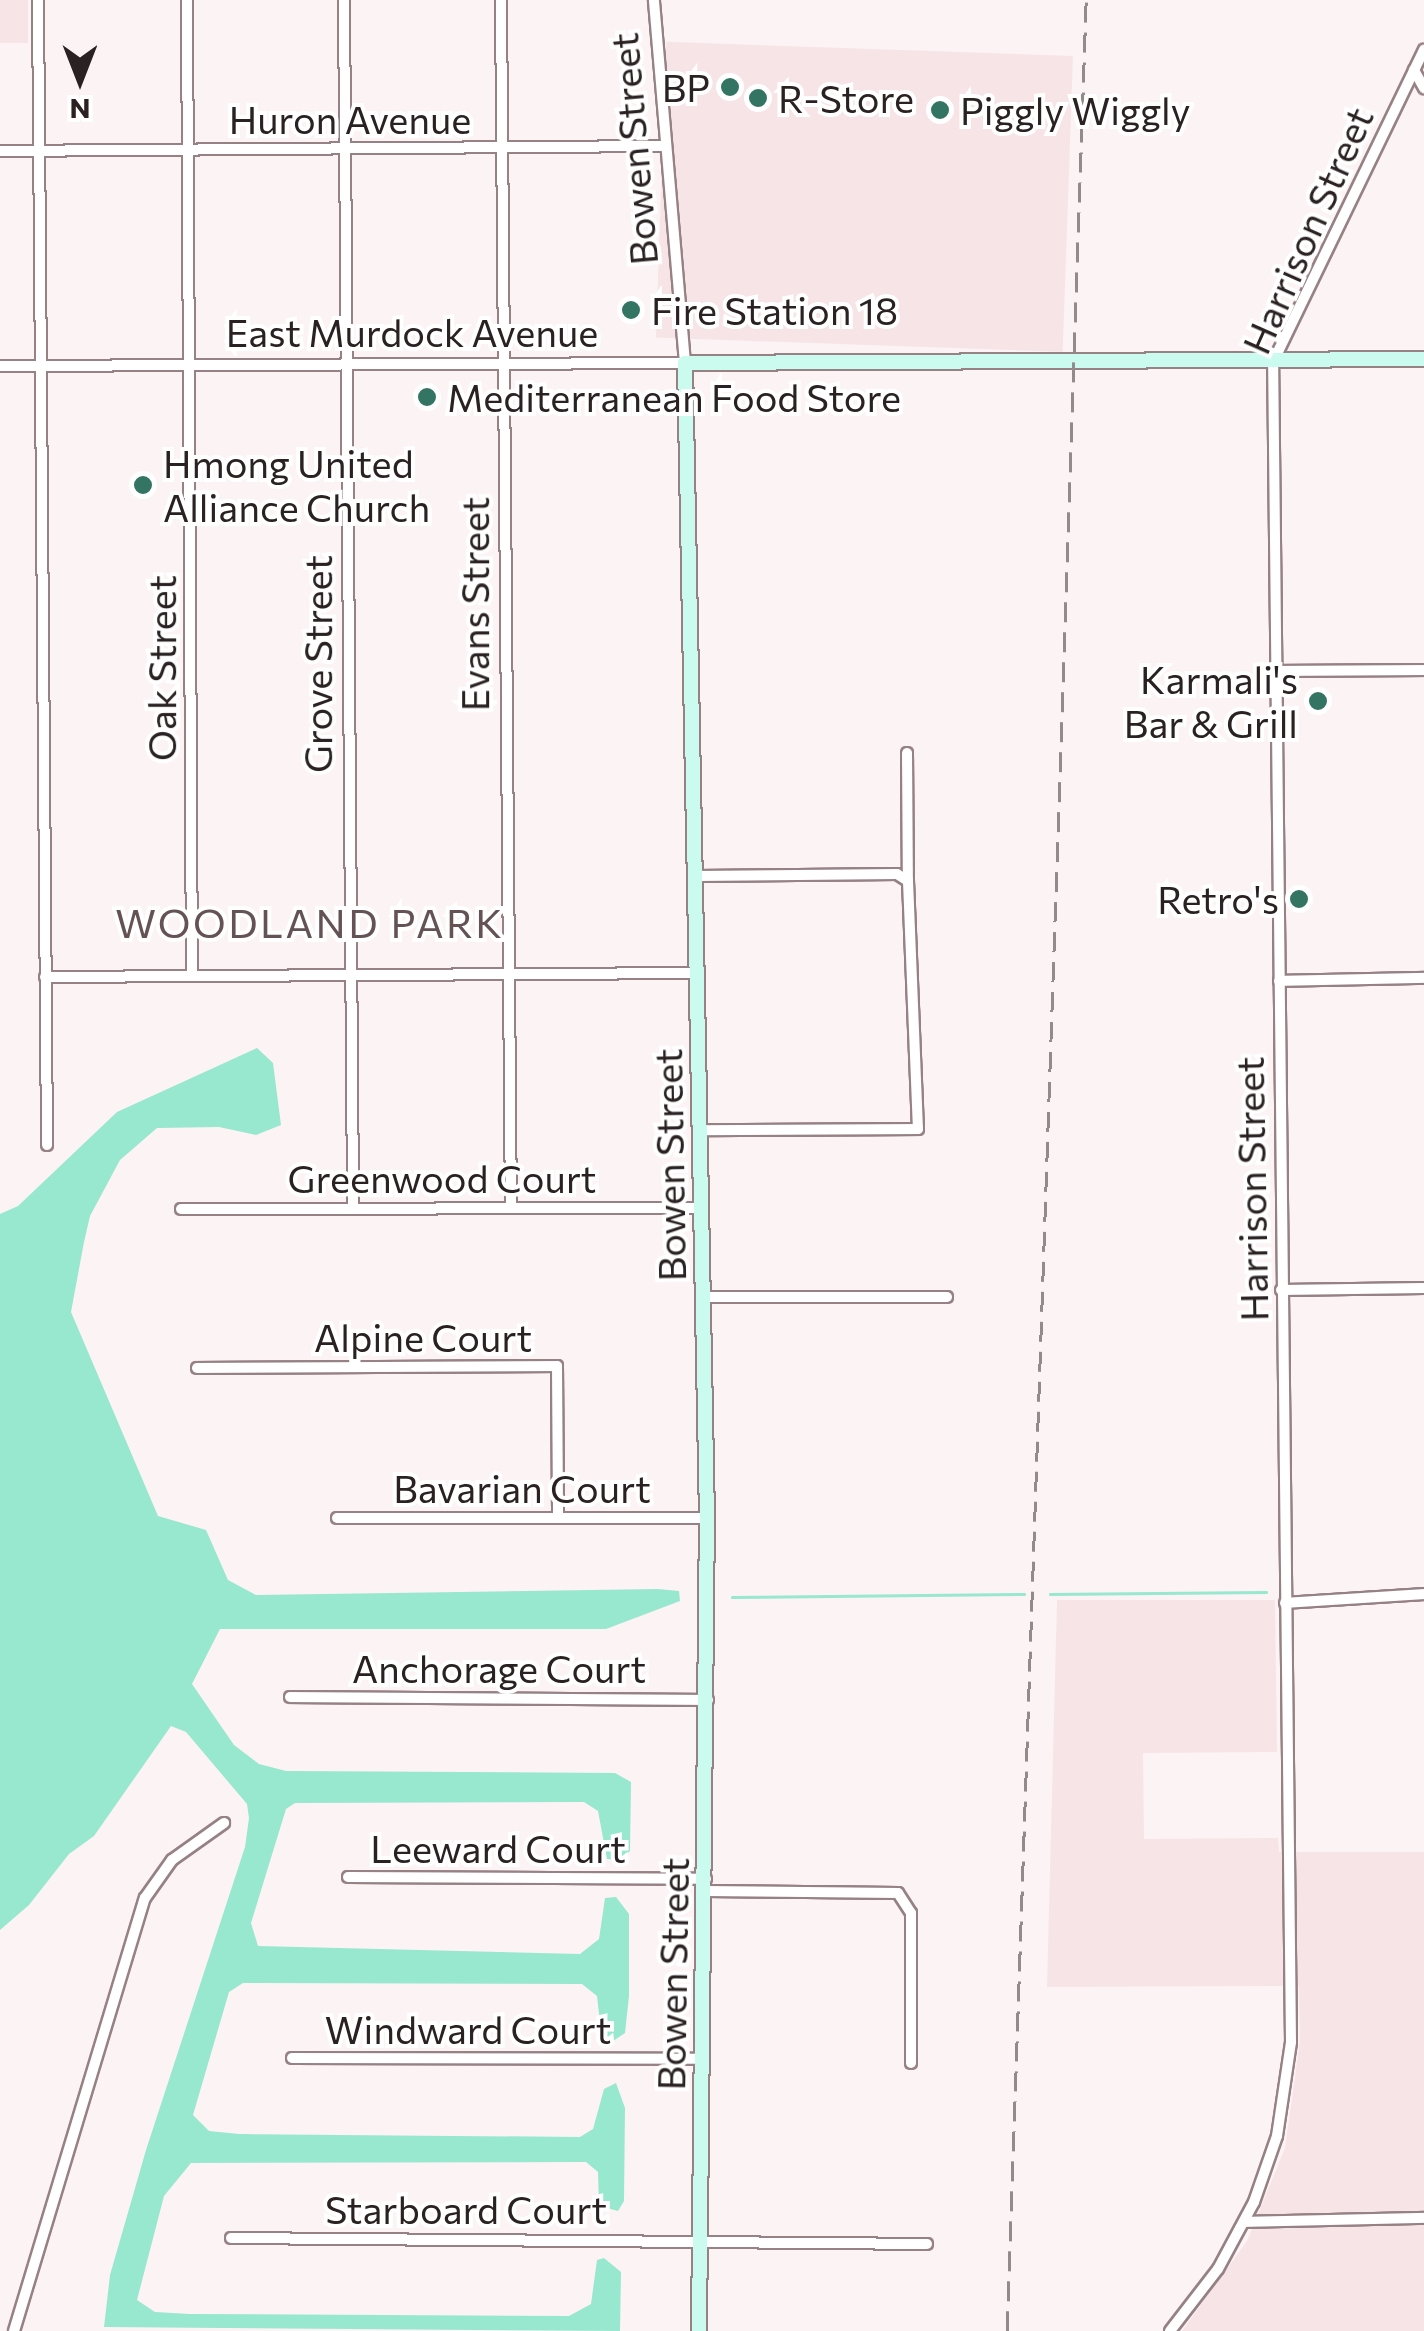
<!DOCTYPE html>
<style>
body{margin:0}
#map{position:relative;width:1424px;height:2331px;overflow:hidden;background:#fcf3f5;font-family:Commissioner,sans-serif}
div>[style]{position:absolute}
.built>*{inset:0;background:#f7e4e7;transform-origin:0 0}
.water>*{inset:0;background:#98e7cf}
.stream>*{height:2.5px;margin:-1.25px;padding:0 1.25px;transform-origin:1.25px;border-radius:1.25px;background:#98e7cf}
.roads{filter:drop-shadow(2px 0 #968185) drop-shadow(-2px 0 #968185) drop-shadow(0 2px #968185) drop-shadow(0 -2px #968185)}
.minor>*{height:10px;margin:-5px;padding:0 5px;transform-origin:5px;border-radius:5px;background:#fff}
.secondary>*{height:14px;margin:-7px;padding:0 7px;transform-origin:7px;border-radius:7px;background:#cbfaef}
.rail>*{height:2.5px;margin-top:-1.25px;transform-origin:0;background:repeating-linear-gradient(90deg,#938a8c 0 20px,transparent 0 30px)}
.dots>*{width:28px;height:28px;translate:-50% -50%;box-sizing:border-box;border:5px solid #fff;border-radius:50%}
span{translate:-50% -50%;white-space:nowrap;text-align:center;line-height:1.15;-webkit-text-stroke:8px #fff;paint-order:stroke}
.poi-label{font-size:38px;color:#292122}
.right{translate:-100% -50%;text-align:right}
.left{translate:0 -50%;text-align:left}
.street-label{font-size:38px;color:#292122}
.neighbourhood-label{font-size:40px;color:#655255;letter-spacing:2.5px}
.north{position:absolute;left:30px;top:30px;width:100px;height:100px;-webkit-text-stroke:8px #fff;paint-order:stroke;rotate:180deg;font-size:28px;font-weight:700;line-height:40px;text-align:center;color:#292122}
.north::after{content:'';display:block;margin:auto;width:35px;height:45px;background:#292122;clip-path:polygon(50% 0,100% 100%,50% 72%,0 100%)}
</style>
<div id="map">
<div class="built">
<div style="left:0;top:0;width:28px;height:43px"></div>
<div style="left:1073px;top:56px;width:296px;height:407px;rotate:92deg"></div>
<div style="clip-path:polygon(1057px 1600px,1275px 1600px,1277px 1752px,1143px 1753px,1144px 1839px,1278px 1838px,1279px 1852px,1424px 1852px,1424px 2331px,1182px 2331px,1247px 2241px,1285px 2148px,1300px 2041px,1299px 1986px,1047px 1987px)"></div>
</div>
<div class="water">
<div style="clip-path:polygon(257px 1048px,273px 1063px,281px 1125px,256px 1135px,219px 1127px,157px 1128px,120px 1160px,90px 1216px,84px 1242px,71px 1312px,158px 1516px,206px 1530px,228px 1580px,256px 1595px,658px 1589px,679px 1591px,680px 1601px,606px 1629px,220px 1629px,192px 1684px,234px 1745px,259px 1764px,286px 1771px,615px 1773px,631px 1782px,630px 1851px,620px 1860px,607px 1859px,598px 1811px,584px 1802px,295px 1803px,286px 1809px,251px 1923px,258px 1946px,580px 1954px,599px 1939px,605px 1898px,616px 1897px,629px 1914px,629px 1996px,625px 2033px,613px 2041px,601px 2031px,597px 1996px,582px 1984px,243px 1983px,229px 1992px,193px 2115px,209px 2131px,239px 2134px,580px 2137px,593px 2129px,604px 2089px,616px 2083px,625px 2108px,624px 2201px,618px 2211px,599px 2206px,598px 2172px,586px 2162px,191px 2163px,164px 2196px,137px 2300px,155px 2312px,190px 2314px,569px 2316px,591px 2304px,597px 2260px,604px 2258px,621px 2272px,620px 2331px,104px 2327px,110px 2275px,146px 2150px,245px 1847px,249px 1818px,247px 1804px,186px 1732px,171px 1726px,94px 1836px,69px 1854px,29px 1905px,0 1930px,0 1214px,18px 1206px,117px 1112px)"></div>
</div>
<div class="stream">
<div style="left:1050px;top:1594px;width:216px;rotate:-0.5deg"></div>
<div style="left:732px;top:1597px;width:292px;rotate:-0.6deg"></div>
</div>
<div class="roads">
<div class="minor">
<div style="left:38px;top:0;width:1145px;rotate:89.55deg"></div>
<div style="left:187px;top:0;width:976px;rotate:89.71deg"></div>
<div style="left:344px;top:0;width:1208px;rotate:89.57deg"></div>
<div style="left:501px;top:0;width:1208px;rotate:89.53deg"></div>
<div style="left:1414px;top:70px;width:21px;rotate:61deg"></div>
<div style="left:0;top:151px;width:663px;rotate:-0.43deg"></div>
<div style="left:0;top:366px;width:685px;rotate:-0.25deg"></div>
<div style="left:685px;top:363px;width:364px;rotate:-94.9deg"></div>
<div style="left:1275px;top:671px;width:149px;rotate:-0.4deg"></div>
<div style="left:907px;top:753px;width:128px;rotate:89.6deg"></div>
<div style="left:698px;top:876px;width:199px;rotate:-0.6deg"></div>
<div style="left:897px;top:874px;width:13px;rotate:32deg"></div>
<div style="left:908px;top:881px;width:248px;rotate:87.7deg"></div>
<div style="left:918px;top:1129px;width:217px;rotate:179.7deg"></div>
<div style="left:45px;top:977px;width:654px;rotate:-0.35deg"></div>
<div style="left:1279px;top:981px;width:145px;rotate:-1.2deg"></div>
<div style="left:181px;top:1209px;width:522px;rotate:-0.11deg"></div>
<div style="left:1281px;top:1290px;width:143px;rotate:-0.8deg"></div>
<div style="left:704px;top:1297px;width:243px"></div>
<div style="left:197px;top:1368px;width:360px;rotate:-0.3deg"></div>
<div style="left:557px;top:1366px;width:152px;rotate:89.6deg"></div>
<div style="left:337px;top:1518px;width:370px"></div>
<div style="left:1285px;top:1603px;width:139px;rotate:-3.7deg"></div>
<div style="left:290px;top:1697px;width:418px;rotate:0.4deg"></div>
<div style="left:348px;top:1877px;width:358px;rotate:0.3deg"></div>
<div style="left:706px;top:1891px;width:192px;rotate:0.6deg"></div>
<div style="left:898px;top:1893px;width:24px;rotate:57deg"></div>
<div style="left:911px;top:1913px;width:150px;rotate:90deg"></div>
<div style="left:292px;top:2058px;width:412px;rotate:0.1deg"></div>
<div style="left:1245px;top:2222px;width:179px;rotate:-1.3deg"></div>
<div style="left:231px;top:2238px;width:696px;rotate:0.49deg"></div>
<div style="left:14px;top:2331px;width:452px;rotate:-73.2deg"></div>
<div style="left:145px;top:1898px;width:47px;rotate:-54.6deg"></div>
<div style="left:172px;top:1860px;width:64px;rotate:-35.4deg"></div>
<div style="left:1170px;top:2331px;width:78px;rotate:-52.3deg"></div>
<div style="left:1218px;top:2269px;width:76px;rotate:-61.8deg"></div>
<div style="left:1254px;top:2202px;width:70px;rotate:-70.8deg"></div>
<div style="left:1277px;top:2136px;width:95px;rotate:-81.5deg"></div>
<div style="left:1291px;top:2042px;width:1680px;rotate:-90.61deg"></div>
<div style="left:1273px;top:362px;width:347px;rotate:-64.2deg"></div>
</div>
<div class="secondary">
<div style="left:699px;top:2331px;width:813px;rotate:-89.44deg"></div>
<div style="left:707px;top:1518px;width:1155px;rotate:-91.09deg"></div>
<div style="left:685px;top:363px;width:739px;rotate:-0.31deg"></div>
</div>
</div>
<div class="rail">
<div style="left:1007px;top:2331px;width:2332px;rotate:-88.06deg"></div>
</div>
<div class="dots">
<div style="left:730px;top:87px;background:#337463"></div>
<div style="left:758px;top:98px;background:#337463"></div>
<div style="left:940px;top:110px;background:#337463"></div>
<div style="left:631px;top:310px;background:#337463"></div>
<div style="left:427px;top:397px;background:#337463"></div>
<div style="left:143px;top:485px;background:#337463"></div>
<div style="left:1318px;top:701px;background:#337463"></div>
<div style="left:1299px;top:899px;background:#337463"></div>
</div>
<div class="poi-label">
<span class="right" style="left:710px;top:87px">BP</span>
<span class="left" style="left:778px;top:98px">R-Store</span>
<span class="left" style="left:960px;top:110px">Piggly Wiggly</span>
<span class="left" style="left:651px;top:310px">Fire Station 18</span>
<span class="left" style="left:447px;top:397px">Mediterranean Food Store</span>
<span class="left" style="left:163px;top:485px">Hmong United<br>Alliance Church</span>
<span class="right" style="left:1298px;top:701px">Karmali's<br>Bar &amp; Grill</span>
<span class="right" style="left:1279px;top:899px">Retro's</span>
</div>
<div class="street-label">
<span style="left:350px;top:119px">Huron Avenue</span>
<span style="left:633px;top:149px;rotate:-95deg">Bowen Street</span>
<span style="left:1307px;top:230px;rotate:-66deg">Harrison Street</span>
<span style="left:412px;top:332px">East Murdock Avenue</span>
<span style="left:474px;top:604px;rotate:-90deg">Evans Street</span>
<span style="left:317px;top:664px;rotate:-90deg">Grove Street</span>
<span style="left:161px;top:668px;rotate:-90deg">Oak Street</span>
<span style="left:669px;top:1165px;rotate:-91deg">Bowen Street</span>
<span style="left:442px;top:1178px">Greenwood Court</span>
<span style="left:1251px;top:1189px;rotate:-91deg">Harrison Street</span>
<span style="left:423px;top:1337px">Alpine Court</span>
<span style="left:522px;top:1488px">Bavarian Court</span>
<span style="left:499px;top:1668px">Anchorage Court</span>
<span style="left:498px;top:1848px">Leeward Court</span>
<span style="left:672px;top:1974px;rotate:-89deg">Bowen Street</span>
<span style="left:468px;top:2029px">Windward Court</span>
<span style="left:466px;top:2209px">Starboard Court</span>
</div>
<div class="neighbourhood-label">
<span style="left:310px;top:922px">WOODLAND PARK</span>
</div>
<div class="north">N</div>
</div>
